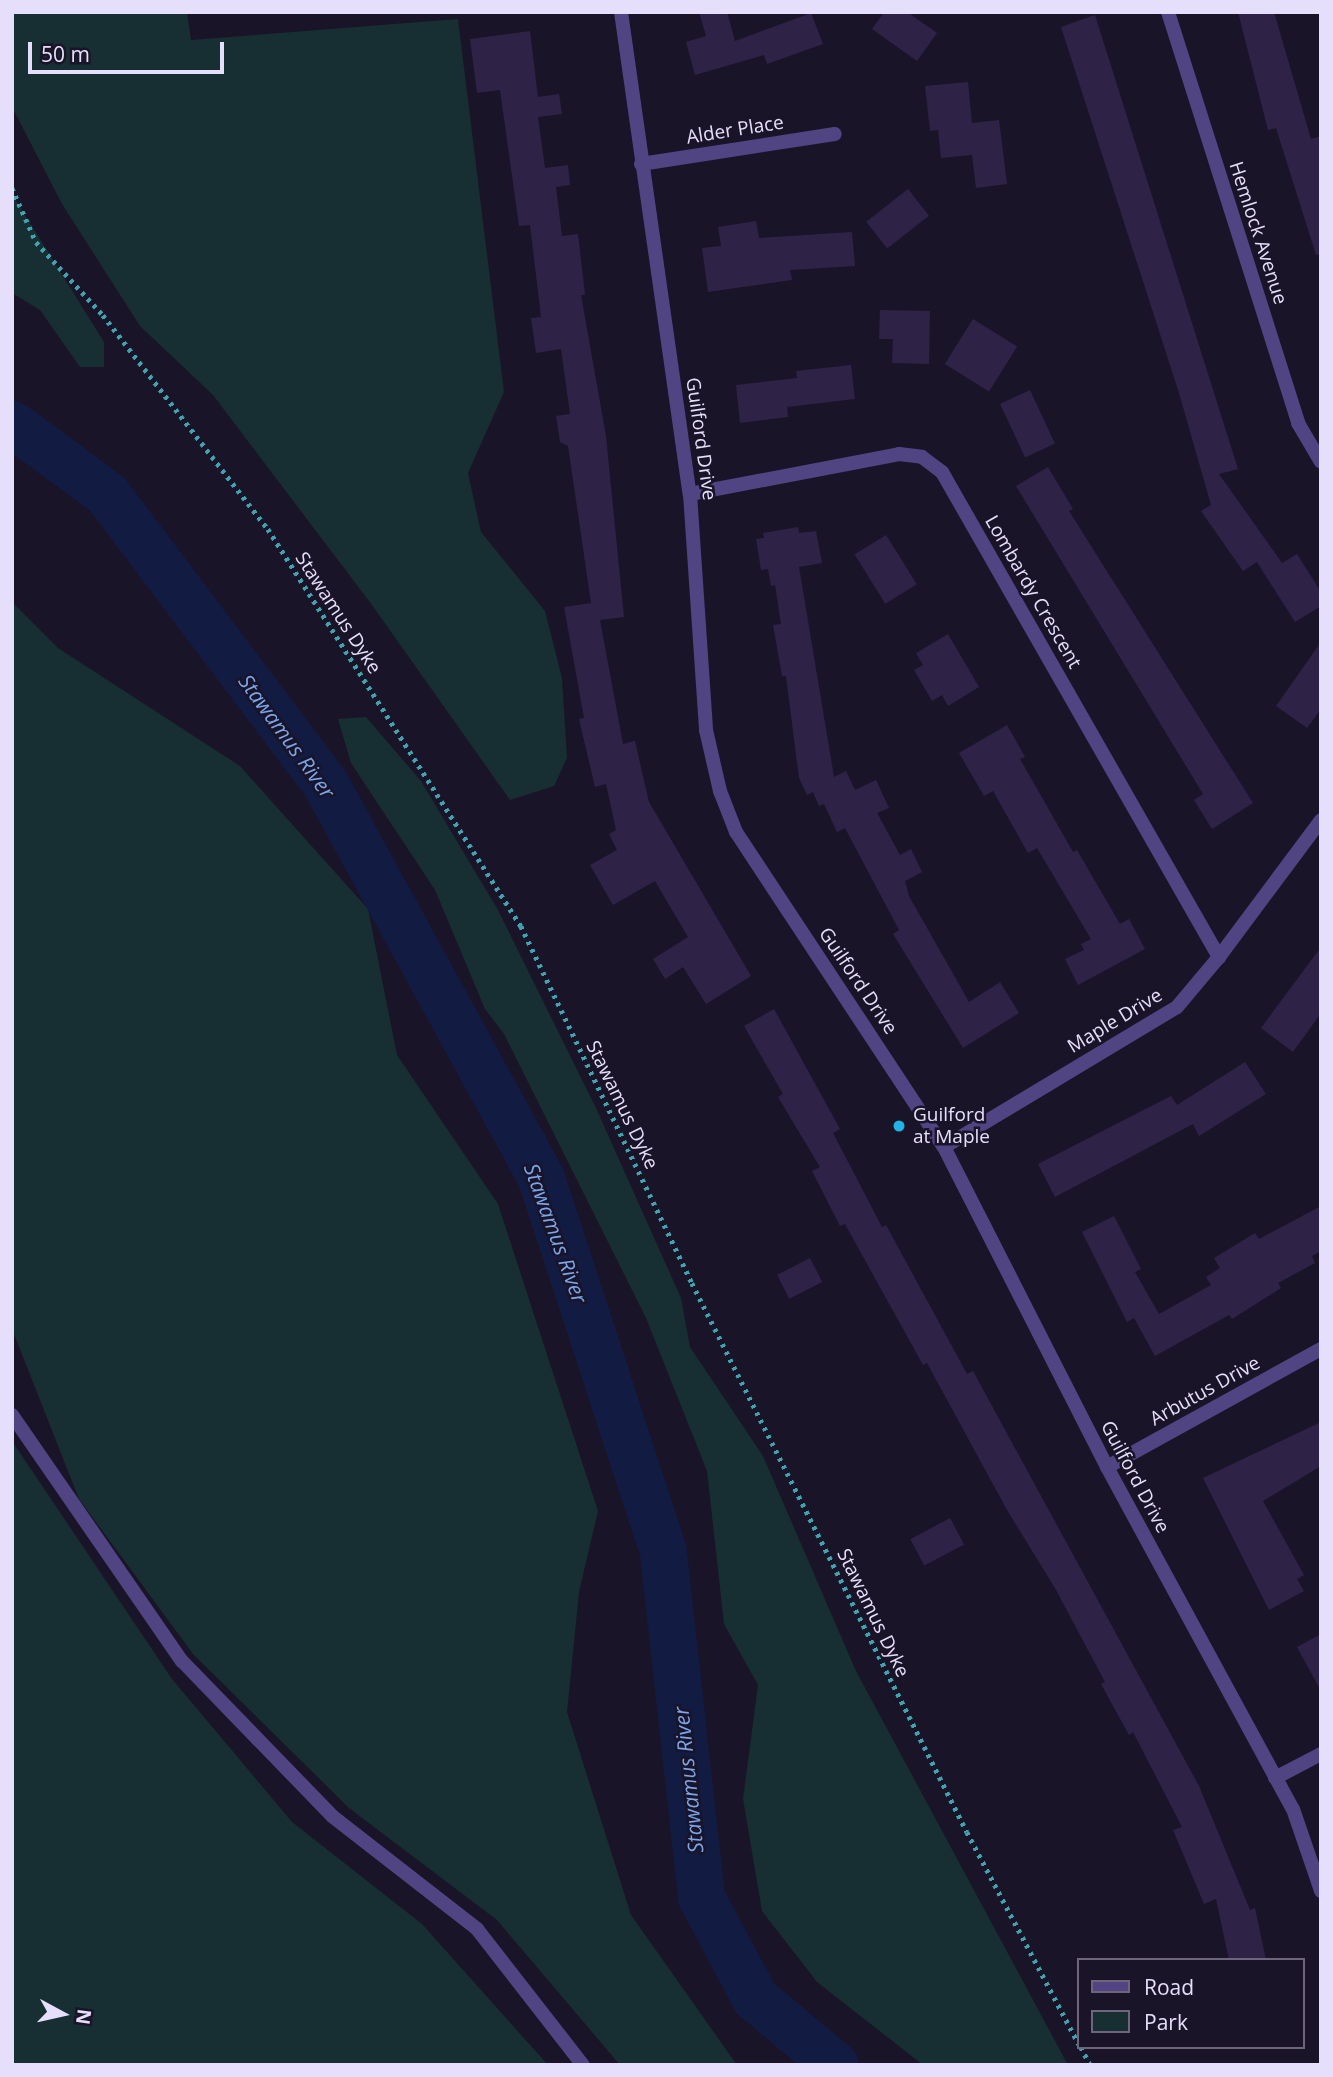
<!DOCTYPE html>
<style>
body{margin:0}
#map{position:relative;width:1333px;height:2077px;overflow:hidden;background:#1a1428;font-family:"Open Sans",sans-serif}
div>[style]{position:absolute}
.green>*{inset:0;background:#172e32}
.river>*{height:47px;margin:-23.5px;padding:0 23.5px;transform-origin:23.5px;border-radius:23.5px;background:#121c43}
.building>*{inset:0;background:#2f2247;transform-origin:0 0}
.path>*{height:4.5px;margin-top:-2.25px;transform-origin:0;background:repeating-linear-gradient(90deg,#3fa4af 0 3.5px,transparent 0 8.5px)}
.street>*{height:14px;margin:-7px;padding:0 7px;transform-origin:7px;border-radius:7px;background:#504482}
.dots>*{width:19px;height:19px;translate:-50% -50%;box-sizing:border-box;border:4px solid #1a1428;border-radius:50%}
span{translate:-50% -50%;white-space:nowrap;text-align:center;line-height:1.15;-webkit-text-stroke:5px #1a1428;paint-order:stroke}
.street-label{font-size:19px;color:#e6dffb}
.poi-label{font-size:19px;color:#e6dffb}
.left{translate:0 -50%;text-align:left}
.water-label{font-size:21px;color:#79a6ef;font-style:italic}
.frame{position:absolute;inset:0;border:14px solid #e6dffb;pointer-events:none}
.legend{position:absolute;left:1077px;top:1958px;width:228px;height:91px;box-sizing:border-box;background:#1a1428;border:2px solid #6c657c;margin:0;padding:9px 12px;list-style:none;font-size:21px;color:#e6dffb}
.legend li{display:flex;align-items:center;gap:14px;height:35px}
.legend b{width:35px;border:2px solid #6c657c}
.north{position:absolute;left:28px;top:1979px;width:70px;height:70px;-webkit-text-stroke:5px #1a1428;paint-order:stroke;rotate:98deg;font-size:19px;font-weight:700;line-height:28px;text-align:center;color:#e6dffb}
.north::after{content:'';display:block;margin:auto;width:24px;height:32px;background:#e6dffb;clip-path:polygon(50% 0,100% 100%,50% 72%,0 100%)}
.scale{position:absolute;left:28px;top:42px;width:196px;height:32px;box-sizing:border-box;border:4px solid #e6dffb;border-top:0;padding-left:9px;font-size:21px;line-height:24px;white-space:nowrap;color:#e6dffb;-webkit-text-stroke:5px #1a1428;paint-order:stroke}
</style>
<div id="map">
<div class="green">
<div style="clip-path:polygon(12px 12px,187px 12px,191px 40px,458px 19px,504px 392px,468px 473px,481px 532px,545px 611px,562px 678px,567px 758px,554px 786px,510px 800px,372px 605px,213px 395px,140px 326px,62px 204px,12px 107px)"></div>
<div style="clip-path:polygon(12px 194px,104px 342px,104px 367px,80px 367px,40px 310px,12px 293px)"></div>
<div style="clip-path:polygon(12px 602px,58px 648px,240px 766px,368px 909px,397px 1055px,498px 1204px,598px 1511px,579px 1592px,567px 1712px,631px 1915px,737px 2065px,620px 2065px,497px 1920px,349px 1808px,193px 1654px,79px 1499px,12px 1329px)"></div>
<div style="clip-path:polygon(366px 717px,421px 781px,498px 910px,596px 1108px,681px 1298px,690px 1347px,763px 1456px,856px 1671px,1068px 2065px,923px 2065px,817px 1982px,762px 1911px,743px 1799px,758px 1685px,724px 1624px,707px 1471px,646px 1318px,504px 1034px,485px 1009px,435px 890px,351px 763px,338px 719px)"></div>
<div style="clip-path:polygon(12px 1441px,172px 1679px,292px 1822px,422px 1924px,548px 2065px,12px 2065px)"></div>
</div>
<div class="river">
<div style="left:12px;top:424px;width:118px;rotate:36.4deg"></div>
<div style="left:107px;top:494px;width:364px;rotate:53deg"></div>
<div style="left:326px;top:785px;width:448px;rotate:61.3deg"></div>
<div style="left:541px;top:1178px;width:393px;rotate:71.9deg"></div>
<div style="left:663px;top:1552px;width:347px;rotate:83.7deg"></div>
<div style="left:701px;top:1897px;width:115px;rotate:61.9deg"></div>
<div style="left:755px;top:1998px;width:104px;rotate:39.9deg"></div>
</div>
<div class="building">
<div style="clip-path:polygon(699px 12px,727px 12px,735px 41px,811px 13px,823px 44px,767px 64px,764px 55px,695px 75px,686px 42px,706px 36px)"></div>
<div style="clip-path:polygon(884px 12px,907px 12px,937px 33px,917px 61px,872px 29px)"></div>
<div style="clip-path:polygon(1238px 12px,1274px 12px,1311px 139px,1321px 136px,1321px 254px,1316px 255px,1276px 128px,1268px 130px)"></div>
<div style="clip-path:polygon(1095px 15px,1238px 469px,1219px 474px,1282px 563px,1297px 554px,1321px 592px,1321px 606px,1295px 622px,1257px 562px,1243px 571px,1201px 511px,1211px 505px,1179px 393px,1061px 27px)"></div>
<div style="clip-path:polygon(530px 31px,538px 97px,559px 94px,562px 114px,538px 117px,545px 168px,568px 165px,570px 185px,556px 187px,562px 236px,578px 234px,585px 295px,581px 295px,606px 436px,624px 617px,600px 620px,623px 744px,635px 741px,649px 802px,751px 976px,706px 1004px,683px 967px,665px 979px,653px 959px,688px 937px,655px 881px,613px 905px,590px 865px,617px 850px,609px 834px,616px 830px,606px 784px,595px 787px,579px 719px,584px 718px,564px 607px,591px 603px,568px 446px,560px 442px,556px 416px,570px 414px,561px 349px,536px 353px,531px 318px,541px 317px,530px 225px,519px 226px,500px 90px,477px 93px,470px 39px)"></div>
<div style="clip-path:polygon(968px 82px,972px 123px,999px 120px,1007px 184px,976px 188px,972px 155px,941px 158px,938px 130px,930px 131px,925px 86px)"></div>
<div style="left:908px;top:189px;width:34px;height:53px;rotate:52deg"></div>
<div style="clip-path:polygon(756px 221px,759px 238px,852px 232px,855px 266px,790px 270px,792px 280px,708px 292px,702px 248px,721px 246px,718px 227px)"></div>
<div style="clip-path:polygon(880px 310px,930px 311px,929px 364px,892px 363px,893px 339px,879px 339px)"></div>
<div style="left:973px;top:319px;width:52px;height:53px;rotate:32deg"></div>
<div style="clip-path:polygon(851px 365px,855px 399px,787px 407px,788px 417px,740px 423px,736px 385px,797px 378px,796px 371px)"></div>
<div style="left:1030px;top:390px;width:59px;height:33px;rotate:65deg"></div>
<div style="clip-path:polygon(1048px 467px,1073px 509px,1069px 511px,1253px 803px,1212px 829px,1194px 800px,1203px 794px,1016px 486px)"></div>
<div style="clip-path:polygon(798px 527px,799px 533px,816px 531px,822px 563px,799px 567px,834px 777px,846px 771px,855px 790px,876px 780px,889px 808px,877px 813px,900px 855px,911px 849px,922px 872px,905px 881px,909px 896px,969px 1002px,1000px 982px,1019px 1013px,963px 1048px,893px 934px,899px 930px,845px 828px,837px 832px,824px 804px,819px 806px,813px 792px,807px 795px,799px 778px,786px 676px,782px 676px,773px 625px,781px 624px,775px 585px,771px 586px,768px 569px,761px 570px,756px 539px,764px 538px,763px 533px)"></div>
<div style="left:886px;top:535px;width:58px;height:37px;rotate:58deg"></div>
<div style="clip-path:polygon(948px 634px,979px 687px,948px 706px,942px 695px,932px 701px,914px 670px,923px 665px,916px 653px)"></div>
<div style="clip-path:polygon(1321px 642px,1321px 709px,1307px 728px,1276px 706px)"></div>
<div style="clip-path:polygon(1007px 725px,1025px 757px,1020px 759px,1073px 852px,1077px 850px,1120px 924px,1129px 919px,1145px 949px,1078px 985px,1065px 959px,1084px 950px,1081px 944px,1091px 939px,1037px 848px,1028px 853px,993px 791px,984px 796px,959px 753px)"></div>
<div style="clip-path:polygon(1321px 947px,1321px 1013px,1293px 1052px,1261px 1028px)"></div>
<div style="clip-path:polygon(774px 1009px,840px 1129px,833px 1133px,882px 1227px,886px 1225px,967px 1374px,973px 1371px,1199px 1786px,1250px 1910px,1255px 1908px,1266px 1960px,1229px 1960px,1216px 1899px,1204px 1904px,1173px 1830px,1182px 1827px,1133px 1732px,1129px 1735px,1101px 1684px,1105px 1682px,1055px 1588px,1007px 1510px,927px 1363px,923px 1365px,845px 1224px,840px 1226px,812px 1171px,820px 1167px,778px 1097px,783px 1094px,744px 1026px)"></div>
<div style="clip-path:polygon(1245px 1062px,1266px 1094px,1199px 1136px,1193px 1124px,1055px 1197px,1038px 1164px,1171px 1096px,1177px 1105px)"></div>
<div style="clip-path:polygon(1321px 1206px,1321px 1251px,1312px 1256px,1315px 1263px,1278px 1283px,1281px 1288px,1232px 1319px,1229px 1315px,1155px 1356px,1134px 1318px,1127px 1322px,1082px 1232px,1114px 1216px,1141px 1269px,1135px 1272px,1159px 1314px,1211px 1285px,1206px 1277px,1220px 1268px,1214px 1258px,1255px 1233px,1259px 1239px)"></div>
<div style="left:810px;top:1258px;width:27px;height:37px;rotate:63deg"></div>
<div style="clip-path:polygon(1321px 1422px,1321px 1466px,1263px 1501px,1304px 1575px,1297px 1579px,1304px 1591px,1269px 1610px,1203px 1478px)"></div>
<div style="left:950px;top:1518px;width:30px;height:45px;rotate:62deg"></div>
<div style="clip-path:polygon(1321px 1634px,1321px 1691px,1297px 1647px)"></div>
</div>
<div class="path">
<div style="left:12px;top:188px;width:59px;rotate:66deg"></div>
<div style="left:36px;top:242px;width:99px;rotate:47.5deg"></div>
<div style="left:103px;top:315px;width:270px;rotate:52.4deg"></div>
<div style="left:268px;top:529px;width:471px;rotate:57.5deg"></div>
<div style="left:521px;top:926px;width:396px;rotate:64.4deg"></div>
<div style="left:692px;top:1283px;width:614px;rotate:63.39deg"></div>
<div style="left:967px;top:1832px;width:240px;rotate:62.2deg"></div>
<div style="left:1081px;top:2047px;width:20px;rotate:63deg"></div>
</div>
<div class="street">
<div style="left:621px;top:12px;width:487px;rotate:81.9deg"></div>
<div style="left:690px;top:494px;width:237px;rotate:86.1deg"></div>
<div style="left:706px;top:730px;width:63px;rotate:77.1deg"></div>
<div style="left:720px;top:791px;width:44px;rotate:68.7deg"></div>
<div style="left:736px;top:832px;width:377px;rotate:56.6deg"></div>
<div style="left:944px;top:1147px;width:359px;rotate:63deg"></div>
<div style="left:1107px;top:1467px;width:389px;rotate:61.5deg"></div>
<div style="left:1293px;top:1809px;width:87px;rotate:71.1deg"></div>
<div style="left:1168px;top:12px;width:431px;rotate:72.4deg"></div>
<div style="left:1298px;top:423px;width:45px;rotate:59.5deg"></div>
<div style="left:641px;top:164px;width:196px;rotate:-8.8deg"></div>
<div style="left:690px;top:494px;width:213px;rotate:-10.8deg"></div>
<div style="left:899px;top:454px;width:23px;rotate:7deg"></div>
<div style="left:922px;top:457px;width:25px;rotate:37deg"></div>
<div style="left:942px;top:472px;width:559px;rotate:60.27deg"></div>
<div style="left:944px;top:1147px;width:272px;rotate:-31deg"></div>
<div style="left:1177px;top:1007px;width:65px;rotate:-50deg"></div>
<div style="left:1219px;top:957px;width:171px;rotate:-53.3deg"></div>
<div style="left:12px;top:1415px;width:299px;rotate:55.4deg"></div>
<div style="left:182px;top:1661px;width:216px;rotate:45.9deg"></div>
<div style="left:332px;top:1816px;width:184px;rotate:37.9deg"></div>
<div style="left:477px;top:1929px;width:172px;rotate:52.1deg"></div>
<div style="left:1107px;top:1467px;width:244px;rotate:-28.9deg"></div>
<div style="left:1275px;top:1778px;width:52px;rotate:-27.6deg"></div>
</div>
<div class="dots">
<div style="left:899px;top:1126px;background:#21b3e5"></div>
</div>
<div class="street-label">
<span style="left:735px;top:130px;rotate:-9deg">Alder Place</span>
<span style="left:1258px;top:233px;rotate:72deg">Hemlock Avenue</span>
<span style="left:701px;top:439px;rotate:82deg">Guilford Drive</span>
<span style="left:1033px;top:592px;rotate:60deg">Lombardy Crescent</span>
<span style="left:338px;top:613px;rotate:57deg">Stawamus Dyke</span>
<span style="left:858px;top:981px;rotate:56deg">Guilford Drive</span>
<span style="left:1115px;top:1021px;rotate:-31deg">Maple Drive</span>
<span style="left:622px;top:1105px;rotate:64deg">Stawamus Dyke</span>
<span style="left:1205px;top:1391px;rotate:-29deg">Arbutus Drive</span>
<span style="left:1135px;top:1477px;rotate:62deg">Guilford Drive</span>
<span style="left:873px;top:1613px;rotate:64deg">Stawamus Dyke</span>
</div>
<div class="poi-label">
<span class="left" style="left:913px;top:1126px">Guilford<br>at Maple</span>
</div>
<div class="water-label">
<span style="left:287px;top:736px;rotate:54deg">Stawamus River</span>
<span style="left:556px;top:1233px;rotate:70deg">Stawamus River</span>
<span style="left:688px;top:1780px;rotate:-96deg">Stawamus River</span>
</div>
<div class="frame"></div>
<ul class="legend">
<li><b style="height:9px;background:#504482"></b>Road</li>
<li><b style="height:19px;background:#172e32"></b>Park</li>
</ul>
<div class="north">N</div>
<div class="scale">50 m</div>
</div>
